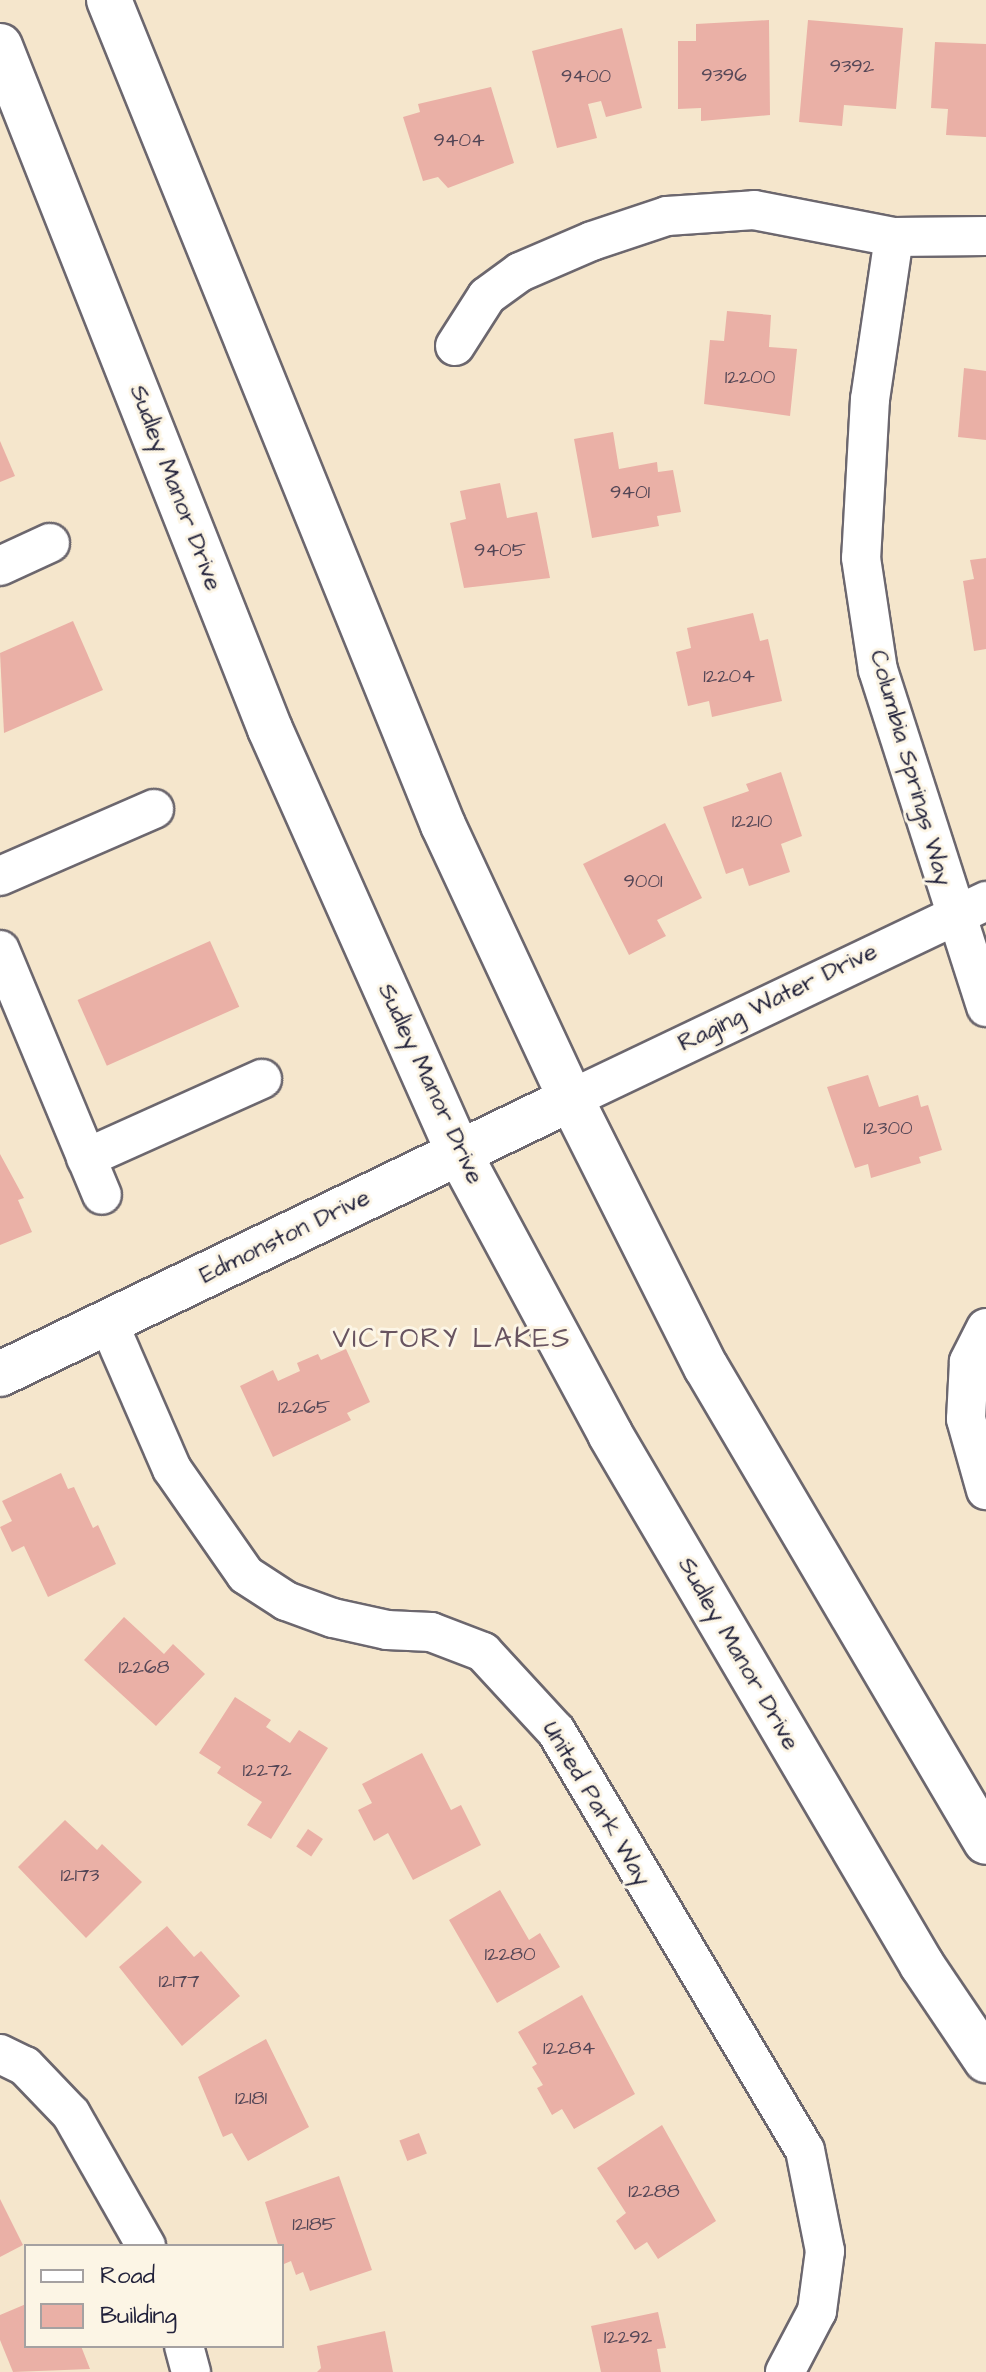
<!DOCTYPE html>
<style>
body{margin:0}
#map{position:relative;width:986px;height:2372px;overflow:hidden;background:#f5e6cc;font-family:"Architects Daughter",sans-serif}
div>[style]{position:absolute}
.building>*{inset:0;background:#eab0a6;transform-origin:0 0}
.roads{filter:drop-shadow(2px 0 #6c676e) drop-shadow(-2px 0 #6c676e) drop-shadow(0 2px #6c676e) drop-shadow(0 -2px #6c676e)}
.street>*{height:38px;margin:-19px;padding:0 19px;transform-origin:19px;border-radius:19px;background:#fff}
.secondary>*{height:44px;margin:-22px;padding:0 22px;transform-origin:22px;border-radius:22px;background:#fff}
span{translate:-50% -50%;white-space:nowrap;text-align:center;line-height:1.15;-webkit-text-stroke:6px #fcf5e5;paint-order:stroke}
.number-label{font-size:20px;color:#544656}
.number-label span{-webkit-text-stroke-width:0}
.street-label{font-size:24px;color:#22223b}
.quarter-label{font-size:28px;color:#685460;letter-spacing:2px}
.legend{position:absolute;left:24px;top:2244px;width:260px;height:104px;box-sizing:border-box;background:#fcf5e5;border:2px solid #a5a1a1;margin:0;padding:10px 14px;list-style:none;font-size:24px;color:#22223b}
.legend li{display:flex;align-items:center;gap:16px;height:40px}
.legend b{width:40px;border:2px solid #a5a1a1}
</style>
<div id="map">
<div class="building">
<div style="clip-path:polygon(769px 20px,770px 115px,701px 121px,701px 108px,678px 109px,678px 41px,696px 41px,696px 24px)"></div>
<div style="clip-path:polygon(808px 20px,903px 28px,896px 109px,844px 105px,842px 126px,799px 122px)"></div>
<div style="clip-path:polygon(622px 28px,642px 108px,606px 117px,601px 101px,588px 104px,597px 138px,557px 148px,532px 51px)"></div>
<div style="clip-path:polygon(935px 42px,986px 44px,986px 137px,946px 135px,948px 109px,931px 108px)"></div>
<div style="clip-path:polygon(491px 87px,514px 163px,448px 188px,438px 177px,423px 181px,403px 117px,420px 112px,418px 104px)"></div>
<div style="clip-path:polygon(727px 311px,771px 315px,769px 347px,797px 349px,790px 416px,704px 404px,710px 340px,724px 341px)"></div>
<div style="clip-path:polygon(964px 368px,986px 371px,986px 440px,958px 437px)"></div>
<div style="clip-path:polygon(613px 432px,619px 469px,657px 462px,658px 472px,673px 470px,681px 512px,657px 516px,659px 526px,592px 538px,574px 439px)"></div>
<div style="clip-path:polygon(0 441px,15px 476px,0 482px)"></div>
<div style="clip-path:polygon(500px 483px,507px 518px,537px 512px,550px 578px,464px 588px,450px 523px,466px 519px,460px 491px)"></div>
<div style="clip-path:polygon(986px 558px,986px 649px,974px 651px,963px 581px,974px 579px,970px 560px)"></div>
<div style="clip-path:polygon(753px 613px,760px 641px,768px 639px,782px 701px,712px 717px,709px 701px,688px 706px,676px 652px,691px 648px,687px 628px)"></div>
<div style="clip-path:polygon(73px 621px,103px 690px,4px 733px,0 653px)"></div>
<div style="clip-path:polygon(781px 772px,802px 836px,781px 844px,790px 872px,749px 886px,743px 868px,726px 874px,703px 807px,749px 791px,746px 784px)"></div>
<div style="clip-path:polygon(665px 823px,702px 898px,657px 920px,666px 936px,629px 955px,583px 864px)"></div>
<div style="left:210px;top:941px;width:72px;height:145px;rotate:66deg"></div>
<div style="clip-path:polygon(868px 1075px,879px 1107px,918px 1095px,921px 1107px,928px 1105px,942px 1150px,919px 1157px,921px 1163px,871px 1178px,868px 1164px,855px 1168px,827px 1087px)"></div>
<div style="clip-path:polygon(0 1154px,24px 1198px,18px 1200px,32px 1232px,0 1245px)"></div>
<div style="clip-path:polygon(346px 1349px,370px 1402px,347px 1413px,351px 1420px,273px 1457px,240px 1386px,273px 1370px,278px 1381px,300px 1371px,297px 1363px,318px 1354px,321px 1360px)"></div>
<div style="clip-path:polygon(61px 1473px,68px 1489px,74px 1487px,93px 1528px,98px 1525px,116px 1564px,48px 1597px,24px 1546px,12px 1552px,0 1527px,12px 1521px,2px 1501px)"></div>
<div style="clip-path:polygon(124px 1617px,164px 1654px,173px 1644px,205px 1674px,156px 1726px,84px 1660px)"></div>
<div style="clip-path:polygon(235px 1697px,271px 1720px,266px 1727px,290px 1743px,299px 1730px,328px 1748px,271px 1839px,247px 1825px,262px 1802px,217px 1773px,221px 1767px,199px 1753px)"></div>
<div style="clip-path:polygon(422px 1753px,451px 1810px,461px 1805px,481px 1845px,413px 1880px,388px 1833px,374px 1841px,358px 1810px,372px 1803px,362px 1784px)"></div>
<div style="clip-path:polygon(65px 1820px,97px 1850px,102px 1844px,142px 1882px,86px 1938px,18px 1867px)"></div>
<div style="left:308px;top:1829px;width:18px;height:21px;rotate:34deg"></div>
<div style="clip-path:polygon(500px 1890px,529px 1940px,540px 1933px,560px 1967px,497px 2003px,449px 1920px)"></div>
<div style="clip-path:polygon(167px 1926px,194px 1957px,201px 1951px,240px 1996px,182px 2046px,119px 1967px)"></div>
<div style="clip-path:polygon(582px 1995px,635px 2094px,574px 2129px,562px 2109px,552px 2115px,537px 2088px,543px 2085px,532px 2067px,537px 2064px,518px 2032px)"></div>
<div style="clip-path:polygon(266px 2039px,309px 2127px,248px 2161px,232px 2133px,223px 2137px,198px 2077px)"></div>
<div style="clip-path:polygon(662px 2125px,716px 2221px,658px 2259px,647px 2242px,635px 2250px,616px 2221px,626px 2213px,597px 2168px)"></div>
<div style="left:419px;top:2133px;width:22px;height:21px;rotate:69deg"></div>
<div style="clip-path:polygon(339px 2176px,372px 2270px,310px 2291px,303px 2272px,296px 2275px,291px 2261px,284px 2264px,265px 2202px)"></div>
<div style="clip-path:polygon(0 2199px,23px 2245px,0 2257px)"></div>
<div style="clip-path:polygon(26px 2304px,26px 2346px,81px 2346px,90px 2369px,13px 2372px,0 2340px,0 2315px)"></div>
<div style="clip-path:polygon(658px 2312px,666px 2348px,657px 2349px,661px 2372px,601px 2372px,591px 2326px)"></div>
<div style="clip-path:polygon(385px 2331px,393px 2372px,317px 2372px,321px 2368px,317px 2346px)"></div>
</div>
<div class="roads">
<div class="street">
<div style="left:894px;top:237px;width:164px;rotate:98.4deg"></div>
<div style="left:870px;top:399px;width:159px;rotate:93.2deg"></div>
<div style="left:861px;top:558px;width:113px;rotate:81.4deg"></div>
<div style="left:878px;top:670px;width:354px;rotate:72.2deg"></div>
<div style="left:455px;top:346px;width:59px;rotate:-57.4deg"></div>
<div style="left:487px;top:296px;width:41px;rotate:-36deg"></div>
<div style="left:520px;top:272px;width:78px;rotate:-23.3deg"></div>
<div style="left:592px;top:241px;width:79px;rotate:-18.4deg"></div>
<div style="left:667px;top:216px;width:87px;rotate:-3.9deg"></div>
<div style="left:754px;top:210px;width:143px;rotate:10.9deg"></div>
<div style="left:894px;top:237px;width:92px;rotate:-0.6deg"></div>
<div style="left:0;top:566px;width:55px;rotate:-24.7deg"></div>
<div style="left:0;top:876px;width:168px;rotate:-23.5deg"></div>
<div style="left:0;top:950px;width:265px;rotate:67.4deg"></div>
<div style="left:571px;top:1099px;width:460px;rotate:-25.5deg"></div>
<div style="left:86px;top:1158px;width:193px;rotate:-24.2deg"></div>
<div style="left:108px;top:1322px;width:160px;rotate:66.5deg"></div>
<div style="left:172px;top:1469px;width:129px;rotate:55.1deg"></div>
<div style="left:246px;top:1575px;width:48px;rotate:33deg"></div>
<div style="left:286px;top:1601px;width:50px;rotate:19.9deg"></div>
<div style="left:333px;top:1618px;width:55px;rotate:12.5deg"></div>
<div style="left:387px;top:1630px;width:44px;rotate:2.6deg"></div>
<div style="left:431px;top:1632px;width:56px;rotate:21deg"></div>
<div style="left:483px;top:1652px;width:108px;rotate:47.3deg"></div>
<div style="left:556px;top:1731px;width:487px;rotate:59.3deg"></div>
<div style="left:805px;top:2150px;width:103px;rotate:78.8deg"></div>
<div style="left:825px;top:2251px;width:61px;rotate:97.6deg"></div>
<div style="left:817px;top:2311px;width:69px;rotate:117.7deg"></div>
<div style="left:986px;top:1328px;width:38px;rotate:117deg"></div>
<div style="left:969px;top:1362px;width:57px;rotate:93deg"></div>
<div style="left:966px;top:1419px;width:74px;rotate:74.3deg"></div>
<div style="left:0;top:2054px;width:28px;rotate:26deg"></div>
<div style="left:25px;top:2066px;width:66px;rotate:46.2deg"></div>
<div style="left:71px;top:2114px;width:152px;rotate:60.4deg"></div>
<div style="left:184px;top:2346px;width:27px;rotate:75deg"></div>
</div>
<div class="secondary">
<div style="left:109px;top:0;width:890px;rotate:67.96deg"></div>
<div style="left:443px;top:825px;width:302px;rotate:65deg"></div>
<div style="left:571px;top:1099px;width:300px;rotate:63.3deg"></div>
<div style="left:706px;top:1367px;width:551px;rotate:59.48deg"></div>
<div style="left:0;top:46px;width:734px;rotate:68.43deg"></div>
<div style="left:270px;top:729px;width:464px;rotate:66deg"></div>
<div style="left:459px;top:1153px;width:319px;rotate:61.7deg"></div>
<div style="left:610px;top:1434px;width:616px;rotate:59.56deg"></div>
<div style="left:922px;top:1965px;width:115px;rotate:56deg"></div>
<div style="left:0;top:1374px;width:634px;rotate:-25.72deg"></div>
</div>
</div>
<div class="number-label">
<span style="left:852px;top:66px">9392</span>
<span style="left:724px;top:75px">9396</span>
<span style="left:586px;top:76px">9400</span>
<span style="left:459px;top:140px">9404</span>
<span style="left:750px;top:377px">12200</span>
<span style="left:630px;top:492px">9401</span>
<span style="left:500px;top:550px">9405</span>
<span style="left:729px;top:676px">12204</span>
<span style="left:752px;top:821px">12210</span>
<span style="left:643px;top:881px">9001</span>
<span style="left:888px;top:1128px">12300</span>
<span style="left:304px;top:1407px">12265</span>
<span style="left:144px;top:1667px">12268</span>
<span style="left:267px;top:1770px">12272</span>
<span style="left:80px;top:1875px">12173</span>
<span style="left:510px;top:1954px">12280</span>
<span style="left:179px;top:1981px">12177</span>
<span style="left:569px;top:2048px">12284</span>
<span style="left:251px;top:2098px">12181</span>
<span style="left:654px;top:2191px">12288</span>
<span style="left:314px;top:2224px">12185</span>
<span style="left:628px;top:2337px">12292</span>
</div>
<div class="street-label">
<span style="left:175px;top:488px;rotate:69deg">Sudley Manor Drive</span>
<span style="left:910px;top:768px;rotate:74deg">Columbia Springs Way</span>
<span style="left:778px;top:998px;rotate:-26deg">Raging Water Drive</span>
<span style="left:430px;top:1084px;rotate:65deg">Sudley Manor Drive</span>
<span style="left:285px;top:1237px;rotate:-26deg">Edmonston Drive</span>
<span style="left:738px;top:1654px;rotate:60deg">Sudley Manor Drive</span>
<span style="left:596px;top:1804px;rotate:59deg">United Park Way</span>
</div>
<div class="quarter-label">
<span style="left:452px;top:1339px">VICTORY LAKES</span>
</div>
<ul class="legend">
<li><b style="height:10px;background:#fff"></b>Road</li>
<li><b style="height:22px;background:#eab0a6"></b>Building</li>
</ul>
</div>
